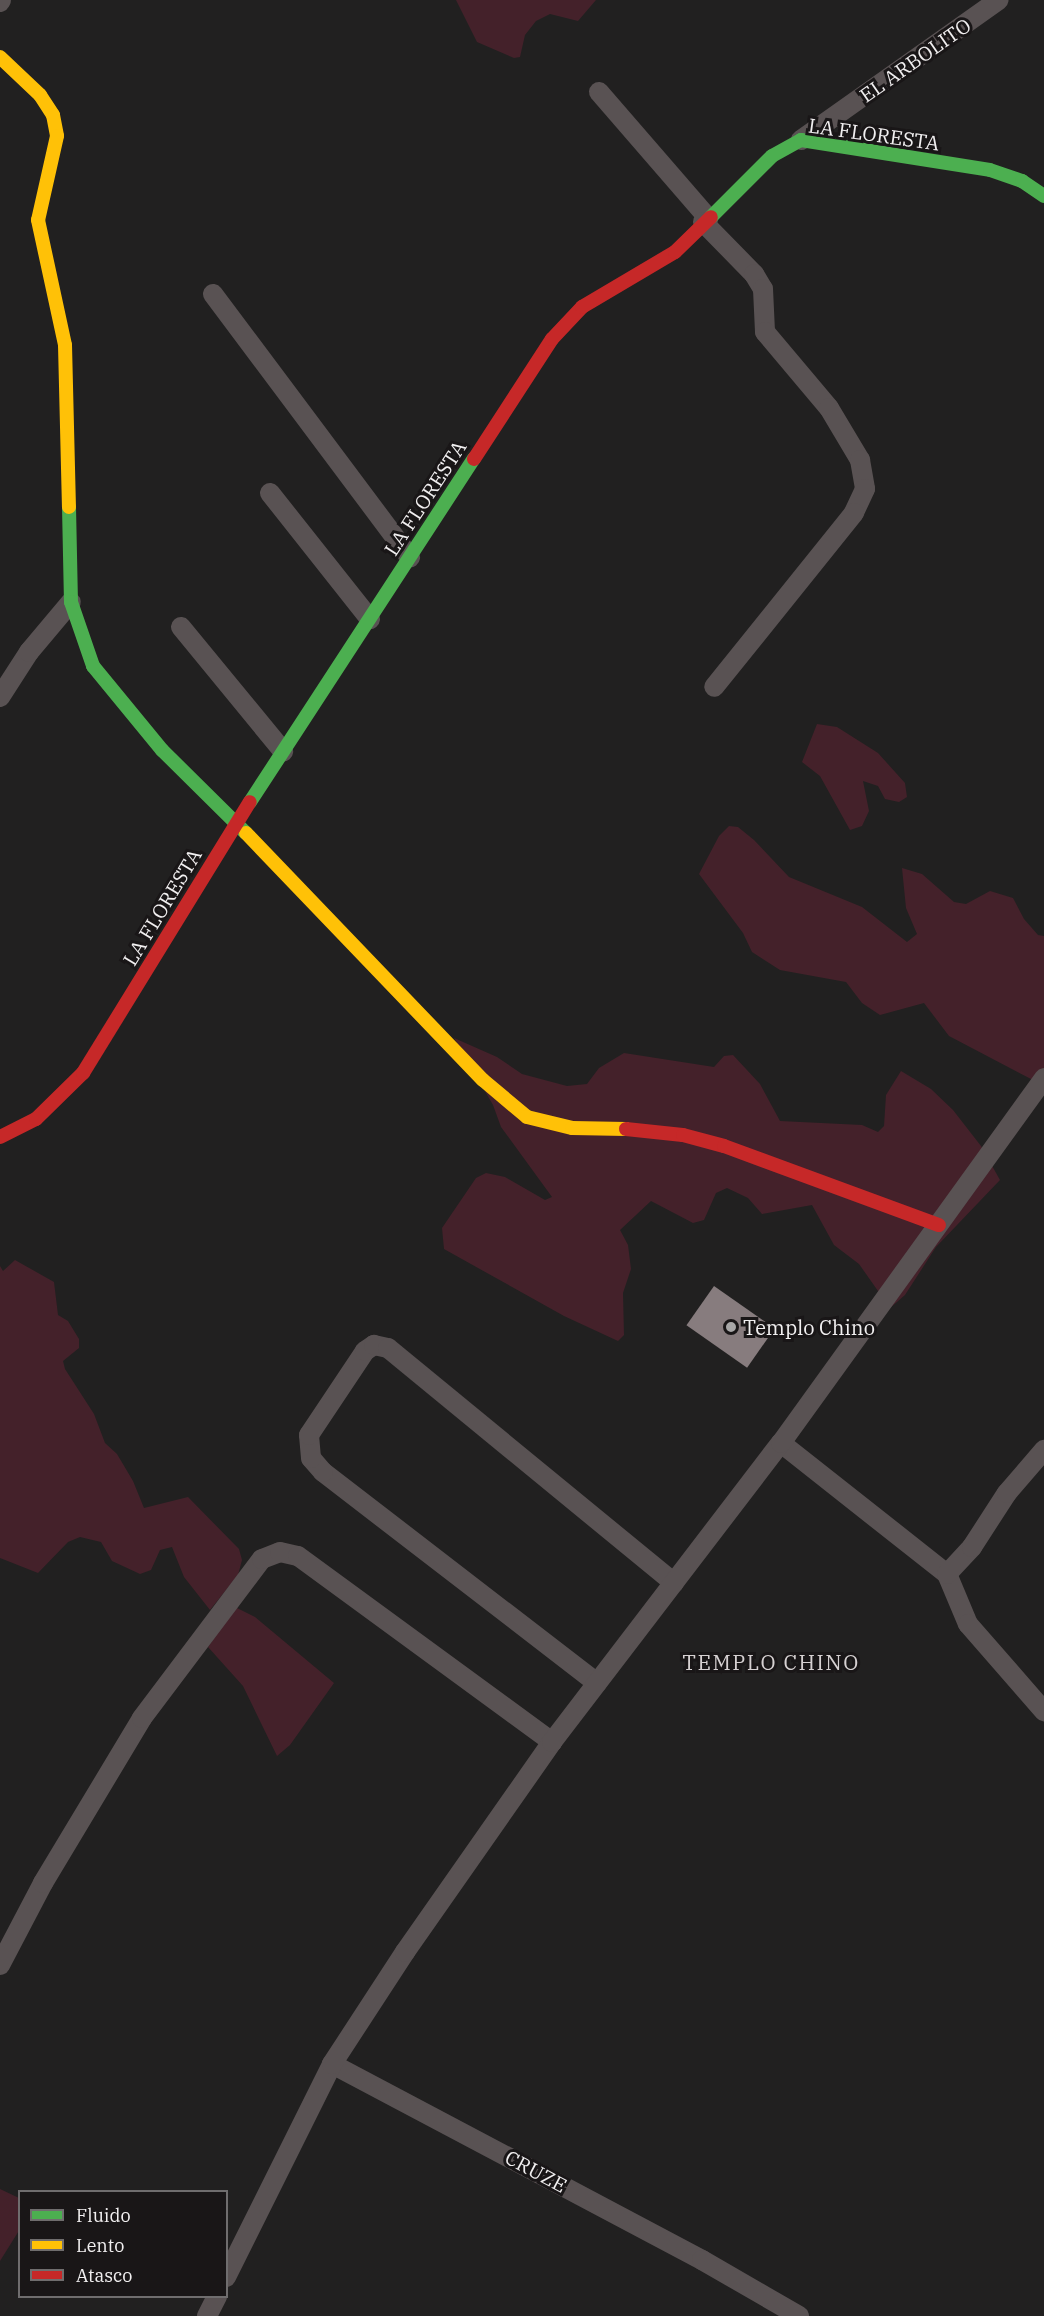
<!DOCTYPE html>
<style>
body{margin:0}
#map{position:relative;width:1044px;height:2316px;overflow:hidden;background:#212020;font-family:"IBM Plex Serif",serif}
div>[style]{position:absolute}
.green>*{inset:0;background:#44212a}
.building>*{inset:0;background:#877c7e;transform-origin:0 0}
.street>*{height:20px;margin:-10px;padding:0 10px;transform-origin:10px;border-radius:10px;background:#595253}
.fast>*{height:14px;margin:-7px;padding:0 7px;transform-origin:7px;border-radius:7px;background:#4caf50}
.slow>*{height:14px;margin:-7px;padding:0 7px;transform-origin:7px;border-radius:7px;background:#ffc107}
.jam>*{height:14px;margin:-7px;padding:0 7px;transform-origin:7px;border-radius:7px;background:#c62828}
.dots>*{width:16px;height:16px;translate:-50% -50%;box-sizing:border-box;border:3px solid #191617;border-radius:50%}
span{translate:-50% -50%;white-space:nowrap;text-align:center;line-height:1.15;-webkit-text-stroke:6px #191617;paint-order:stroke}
.street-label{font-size:20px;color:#f1eff0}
.poi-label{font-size:20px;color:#f1eff0}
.left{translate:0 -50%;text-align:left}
.neighbourhood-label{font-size:21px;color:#d6d1d2;letter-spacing:1.5px}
.legend{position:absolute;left:18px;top:2190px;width:210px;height:108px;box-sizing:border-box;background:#191617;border:2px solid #6f6d6e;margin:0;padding:8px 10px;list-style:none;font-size:18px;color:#f1eff0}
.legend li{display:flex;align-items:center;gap:12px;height:30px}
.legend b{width:30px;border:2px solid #6f6d6e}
</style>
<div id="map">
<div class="green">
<div style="clip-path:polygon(456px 0,596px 0,578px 21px,550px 14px,536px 21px,525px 35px,520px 57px,514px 58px,477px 42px)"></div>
<div style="clip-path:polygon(817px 724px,837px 727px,878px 753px,905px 783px,907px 797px,899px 802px,885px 799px,878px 786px,863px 781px,869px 811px,862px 826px,850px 830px,820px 776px,802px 762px)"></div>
<div style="clip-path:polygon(729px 826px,738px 827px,754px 840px,789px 877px,862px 907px,907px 942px,917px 934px,906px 908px,902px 868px,922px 874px,954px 902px,966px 904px,990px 891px,1013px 898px,1024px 919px,1038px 935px,1044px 936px,1044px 1090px,1031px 1079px,949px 1036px,924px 1003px,880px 1015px,862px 1003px,846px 982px,780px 970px,752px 952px,743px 933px,699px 874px,719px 836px)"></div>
<div style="clip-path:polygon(454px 1038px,497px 1057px,522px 1074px,567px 1086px,587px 1084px,599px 1068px,624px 1053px,714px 1067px,724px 1056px,733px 1055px,760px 1084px,780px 1121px,862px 1125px,878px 1132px,884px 1126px,886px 1095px,901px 1071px,931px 1089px,953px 1110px,981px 1146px,1000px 1180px,936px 1247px,905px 1295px,890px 1308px,859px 1264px,834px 1245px,812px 1205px,762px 1214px,748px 1198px,727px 1188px,716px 1193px,704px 1220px,693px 1223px,651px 1201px,620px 1230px,628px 1245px,631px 1269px,623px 1293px,624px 1335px,618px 1341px,564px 1316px,444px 1249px,442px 1228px,476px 1178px,486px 1173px,505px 1177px,545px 1200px,552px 1197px,501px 1127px,493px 1105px)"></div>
<div style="clip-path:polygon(15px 1260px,54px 1282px,58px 1315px,68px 1321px,79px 1339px,79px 1348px,63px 1361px,65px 1369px,94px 1414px,105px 1443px,117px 1454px,133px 1481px,144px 1508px,188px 1497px,239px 1549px,242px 1560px,238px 1575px,210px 1610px,184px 1577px,172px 1547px,160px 1550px,151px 1570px,140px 1574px,112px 1561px,101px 1542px,80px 1537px,68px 1542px,38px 1573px,0 1558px,0 1266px,3px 1271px)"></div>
<div style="clip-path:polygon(235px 1607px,255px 1617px,334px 1683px,290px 1745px,277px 1756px,243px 1686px,208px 1647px)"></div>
<div style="clip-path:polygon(0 2189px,19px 2198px,20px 2229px,0 2261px)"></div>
</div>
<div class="building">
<div style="left:714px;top:1286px;width:74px;height:48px;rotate:35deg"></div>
</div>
<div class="street">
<div style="left:0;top:2px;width:2px;rotate:-63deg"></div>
<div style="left:599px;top:92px;width:167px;rotate:49.1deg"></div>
<div style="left:801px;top:140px;width:242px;rotate:-35.3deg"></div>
<div style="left:703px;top:222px;width:73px;rotate:45.6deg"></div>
<div style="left:754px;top:274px;width:17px;rotate:59deg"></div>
<div style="left:763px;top:289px;width:43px;rotate:87.3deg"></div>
<div style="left:765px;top:332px;width:99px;rotate:49.9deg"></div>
<div style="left:829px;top:408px;width:61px;rotate:59.2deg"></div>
<div style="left:860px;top:460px;width:29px;rotate:80deg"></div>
<div style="left:865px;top:489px;width:26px;rotate:115deg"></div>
<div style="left:854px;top:513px;width:223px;rotate:128.8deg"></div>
<div style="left:213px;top:294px;width:329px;rotate:53.2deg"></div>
<div style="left:270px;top:493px;width:161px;rotate:51.6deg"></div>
<div style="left:181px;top:627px;width:161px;rotate:50.6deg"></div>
<div style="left:0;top:697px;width:54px;rotate:-57.2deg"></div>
<div style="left:29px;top:652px;width:65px;rotate:-50deg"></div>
<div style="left:781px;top:1443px;width:211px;rotate:38.3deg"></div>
<div style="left:947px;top:1574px;width:54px;rotate:67.2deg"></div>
<div style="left:968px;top:1624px;width:116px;rotate:48.9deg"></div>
<div style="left:947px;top:1574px;width:37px;rotate:-47deg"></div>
<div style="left:972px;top:1547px;width:64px;rotate:-57.1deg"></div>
<div style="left:1007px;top:1493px;width:57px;rotate:-49.3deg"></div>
<div style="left:597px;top:1683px;width:346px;rotate:-142.4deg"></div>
<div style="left:323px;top:1472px;width:18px;rotate:-131deg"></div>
<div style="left:311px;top:1458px;width:23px;rotate:-95deg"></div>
<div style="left:309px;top:1435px;width:101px;rotate:-56.3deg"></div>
<div style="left:365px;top:1351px;width:11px;rotate:-34deg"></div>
<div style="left:374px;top:1345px;width:14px;rotate:12deg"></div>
<div style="left:388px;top:1348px;width:370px;rotate:39.4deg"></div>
<div style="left:0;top:1965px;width:93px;rotate:-62.3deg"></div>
<div style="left:43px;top:1883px;width:192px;rotate:-59deg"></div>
<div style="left:142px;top:1718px;width:199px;rotate:-53deg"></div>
<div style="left:262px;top:1559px;width:19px;rotate:-21deg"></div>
<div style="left:280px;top:1552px;width:18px;rotate:13deg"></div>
<div style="left:298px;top:1556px;width:315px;rotate:36.2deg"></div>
<div style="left:332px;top:2064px;width:419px;rotate:27.9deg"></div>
<div style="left:702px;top:2260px;width:112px;rotate:30deg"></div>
<div style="left:226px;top:2277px;width:238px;rotate:-63.5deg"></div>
<div style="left:332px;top:2064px;width:134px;rotate:-56.9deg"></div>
<div style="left:405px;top:1952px;width:256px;rotate:-55deg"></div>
<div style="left:552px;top:1742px;width:377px;rotate:-52.6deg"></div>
<div style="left:781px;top:1443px;width:450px;rotate:-54.2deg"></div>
<div style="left:207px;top:2316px;width:22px;rotate:-63deg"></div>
</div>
<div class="fast">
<div style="left:711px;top:217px;width:86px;rotate:-45deg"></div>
<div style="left:772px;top:156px;width:33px;rotate:-29deg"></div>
<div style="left:801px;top:140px;width:191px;rotate:9deg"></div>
<div style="left:990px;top:170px;width:34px;rotate:19deg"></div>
<div style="left:1022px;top:181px;width:27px;rotate:34deg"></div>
<div style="left:69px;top:507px;width:95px;rotate:88.8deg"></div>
<div style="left:71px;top:602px;width:68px;rotate:71deg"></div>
<div style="left:93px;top:666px;width:109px;rotate:50.6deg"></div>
<div style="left:162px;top:750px;width:118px;rotate:44.7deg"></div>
<div style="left:250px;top:802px;width:410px;rotate:-56.9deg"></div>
</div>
<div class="slow">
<div style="left:0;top:57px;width:55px;rotate:43.5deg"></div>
<div style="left:40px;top:95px;width:24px;rotate:57deg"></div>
<div style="left:53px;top:115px;width:21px;rotate:79deg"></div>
<div style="left:57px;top:136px;width:86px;rotate:102.7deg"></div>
<div style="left:38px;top:220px;width:128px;rotate:77.8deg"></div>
<div style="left:65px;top:345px;width:162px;rotate:88.6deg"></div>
<div style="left:246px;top:833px;width:342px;rotate:46.2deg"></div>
<div style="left:483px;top:1080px;width:57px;rotate:40.1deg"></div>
<div style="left:527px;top:1117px;width:46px;rotate:13.7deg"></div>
<div style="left:572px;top:1128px;width:54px;rotate:1.1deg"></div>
</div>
<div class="jam">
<div style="left:474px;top:459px;width:143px;rotate:-57deg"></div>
<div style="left:552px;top:339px;width:44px;rotate:-46.8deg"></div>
<div style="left:582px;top:307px;width:108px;rotate:-30.6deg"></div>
<div style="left:675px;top:252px;width:50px;rotate:-44.2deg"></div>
<div style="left:626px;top:1129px;width:57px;rotate:6deg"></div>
<div style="left:683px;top:1135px;width:42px;rotate:15deg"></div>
<div style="left:724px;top:1146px;width:229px;rotate:20.2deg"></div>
<div style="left:0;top:1137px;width:40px;rotate:-26.6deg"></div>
<div style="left:36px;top:1119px;width:66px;rotate:-44.4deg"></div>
<div style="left:83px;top:1073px;width:318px;rotate:-58.4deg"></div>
</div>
<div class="dots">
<div style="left:731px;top:1327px;background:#a8a7a7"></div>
</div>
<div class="street-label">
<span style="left:915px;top:60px;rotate:-35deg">EL ARBOLITO</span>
<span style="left:874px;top:134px;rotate:8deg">LA FLORESTA</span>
<span style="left:425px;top:498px;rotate:-57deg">LA FLORESTA</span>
<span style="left:162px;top:907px;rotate:-59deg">LA FLORESTA</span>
<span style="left:536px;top:2171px;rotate:28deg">CRUZE</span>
</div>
<div class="poi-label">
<span class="left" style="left:743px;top:1327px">Templo Chino</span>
</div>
<div class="neighbourhood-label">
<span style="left:771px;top:1662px">TEMPLO CHINO</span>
</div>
<ul class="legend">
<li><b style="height:8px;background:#4caf50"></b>Fluido</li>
<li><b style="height:8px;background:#ffc107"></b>Lento</li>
<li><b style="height:8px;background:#c62828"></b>Atasco</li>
</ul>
</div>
